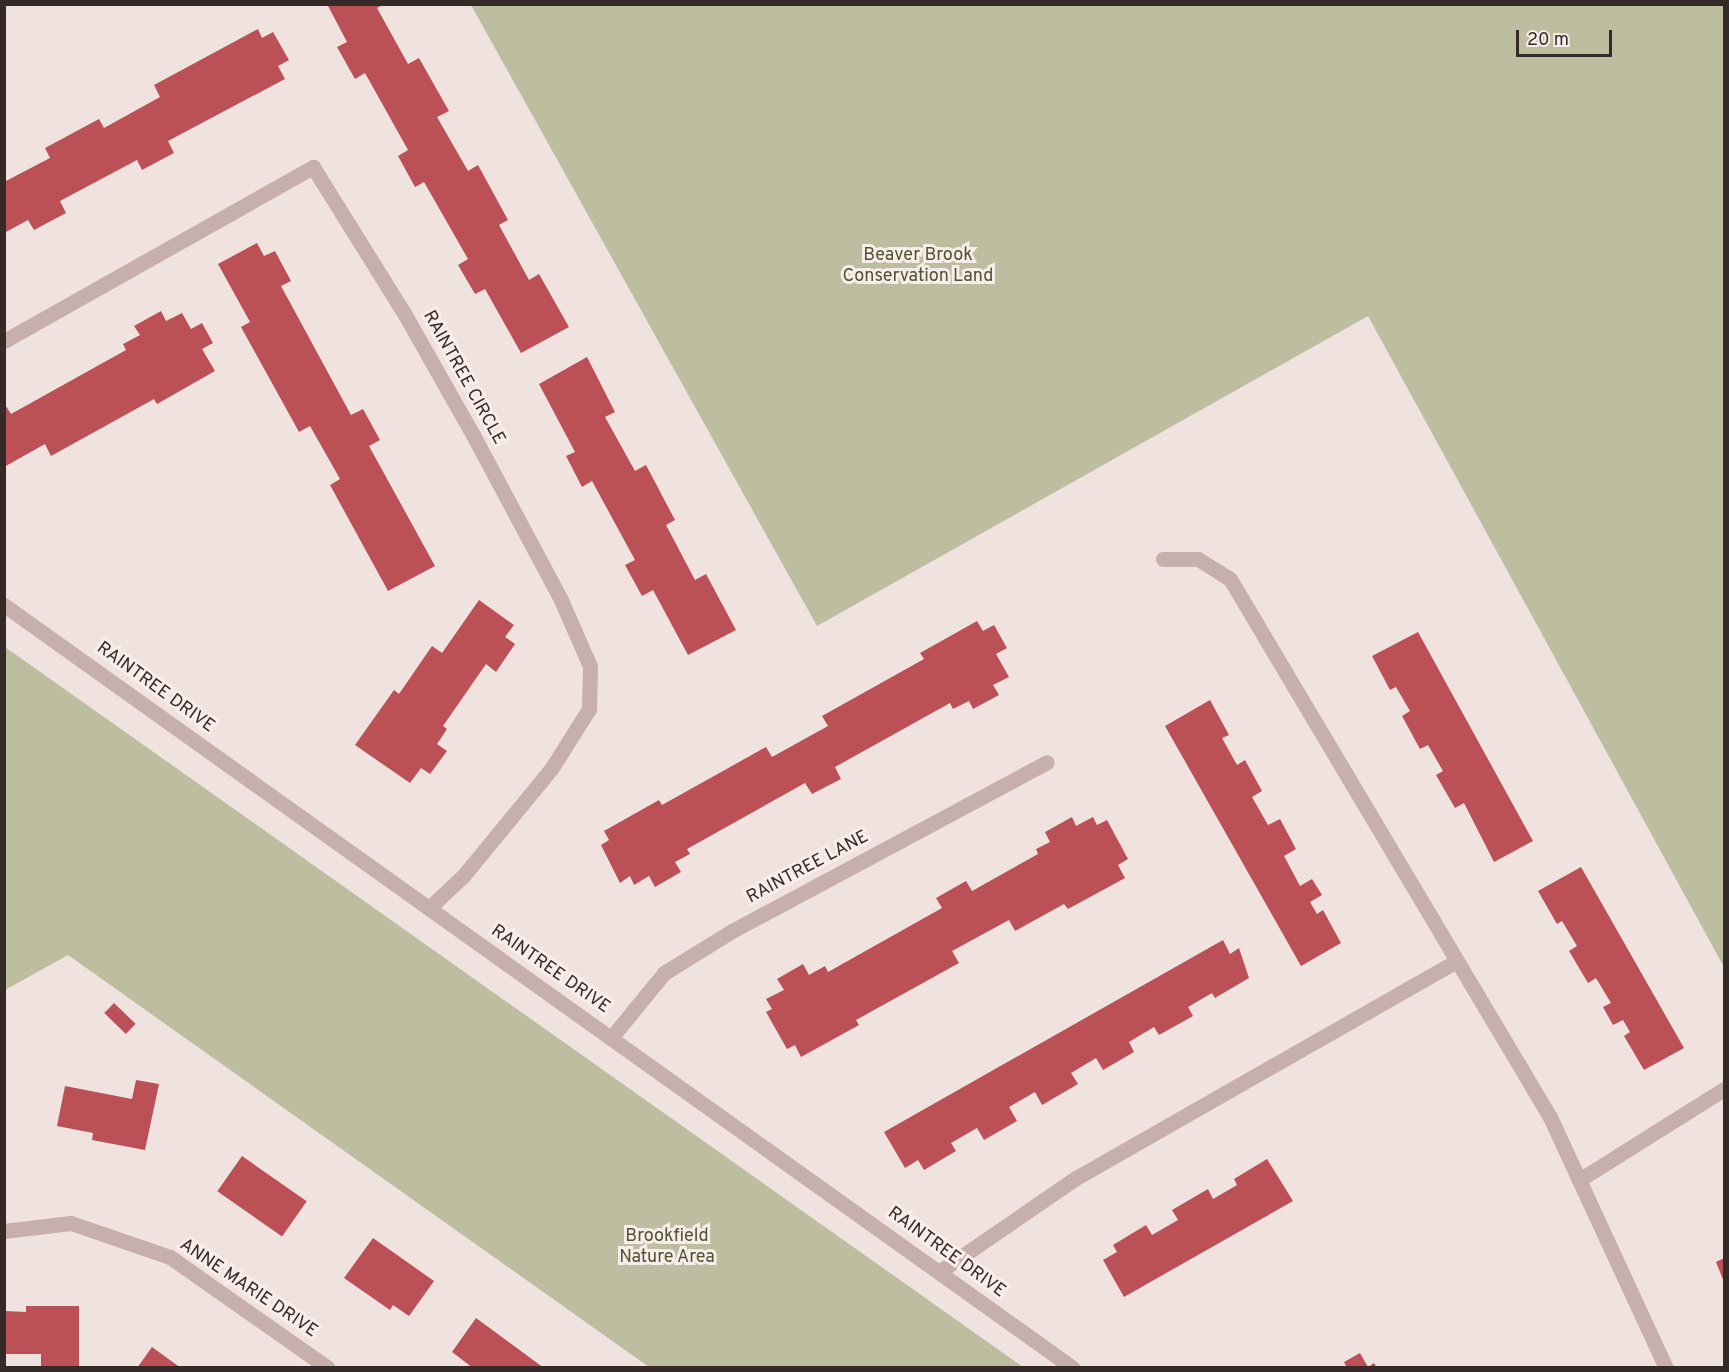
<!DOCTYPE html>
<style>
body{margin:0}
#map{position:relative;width:1729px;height:1372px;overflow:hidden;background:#f0e2de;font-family:Overpass,sans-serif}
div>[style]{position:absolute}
.green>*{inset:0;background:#bdbe9f}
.building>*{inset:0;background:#bb5156;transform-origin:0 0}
.minor>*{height:15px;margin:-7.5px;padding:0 7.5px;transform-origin:7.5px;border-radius:7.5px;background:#c7afab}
span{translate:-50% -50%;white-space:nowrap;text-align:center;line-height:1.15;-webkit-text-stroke:6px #f8edea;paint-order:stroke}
.park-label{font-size:18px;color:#4f522f}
.street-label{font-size:18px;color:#362a29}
.frame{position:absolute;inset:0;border:6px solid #362a29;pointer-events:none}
.scale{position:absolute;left:1516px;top:30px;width:96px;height:27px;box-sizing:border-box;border:3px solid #362a29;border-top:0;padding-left:8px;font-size:18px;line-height:21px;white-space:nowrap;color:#362a29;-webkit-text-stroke:4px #f8edea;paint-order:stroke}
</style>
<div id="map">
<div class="green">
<div style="clip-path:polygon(471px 5px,1724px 5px,1724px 967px,1368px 316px,817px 626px)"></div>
<div style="clip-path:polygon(4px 647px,5px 647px,1023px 1367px,649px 1367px,68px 955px,5px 990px)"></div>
</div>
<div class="building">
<div style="clip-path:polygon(327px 4px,384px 4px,377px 8px,408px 64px,419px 58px,449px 111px,437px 117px,468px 171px,478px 165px,508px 220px,499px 225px,529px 280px,539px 274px,569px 327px,521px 353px,485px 289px,475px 294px,458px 265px,468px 259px,424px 182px,415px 187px,398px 156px,408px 150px,365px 73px,355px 79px,337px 47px,347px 42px)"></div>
<div style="clip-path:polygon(258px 29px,262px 38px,273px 32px,289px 60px,278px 66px,285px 79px,168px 141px,174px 153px,142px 170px,137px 160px,60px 201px,66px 213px,34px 230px,28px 220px,4px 233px,4px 182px,50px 158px,45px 148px,99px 119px,104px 128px,160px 97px,154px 85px)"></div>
<div style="clip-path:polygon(257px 243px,264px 256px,275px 251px,291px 281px,281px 286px,351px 415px,363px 409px,380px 440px,369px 446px,435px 566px,388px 591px,330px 485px,340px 479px,310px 426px,299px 432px,241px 327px,250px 322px,218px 264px)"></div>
<div style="clip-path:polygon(161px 311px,166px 321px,182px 313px,191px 329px,202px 323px,213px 343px,202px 349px,215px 371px,157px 404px,154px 399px,51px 456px,45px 444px,4px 467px,4px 403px,11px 414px,126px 350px,123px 344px,140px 335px,134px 326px)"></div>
<div style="clip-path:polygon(587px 357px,615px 412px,605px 417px,635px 471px,646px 465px,675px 520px,666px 525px,695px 580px,706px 574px,736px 630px,688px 655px,653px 590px,642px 596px,625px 565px,635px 560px,592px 481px,582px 487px,566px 456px,575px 452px,539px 384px)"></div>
<div style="clip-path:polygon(479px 600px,514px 625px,505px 637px,515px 644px,496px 672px,486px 664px,443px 726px,447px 729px,437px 744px,447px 751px,430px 774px,421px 768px,410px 783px,355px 745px,394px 690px,399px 694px,432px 646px,442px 653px)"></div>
<div style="clip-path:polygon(977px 621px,983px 631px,994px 625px,1007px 648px,996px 654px,1009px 677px,993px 685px,999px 695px,973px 709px,969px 701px,953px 709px,950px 703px,835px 767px,841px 779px,812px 794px,805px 783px,687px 849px,690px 854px,675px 862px,681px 872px,655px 887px,649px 876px,634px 885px,630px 876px,620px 883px,601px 845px,609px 840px,604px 831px,659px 800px,662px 805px,766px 747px,772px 757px,828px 726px,822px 716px,924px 659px,920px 653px)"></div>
<div style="clip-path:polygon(1418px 632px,1533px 841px,1494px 862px,1464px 803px,1455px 808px,1436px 775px,1443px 771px,1428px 745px,1420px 749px,1402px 716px,1410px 711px,1396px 687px,1390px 690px,1372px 656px)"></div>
<div style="clip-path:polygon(1210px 700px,1229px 735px,1222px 738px,1237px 765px,1245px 760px,1262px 791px,1252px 797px,1268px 825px,1280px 819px,1296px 849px,1284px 856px,1300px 886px,1312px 879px,1322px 895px,1310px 902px,1317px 914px,1323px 910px,1341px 943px,1301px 966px,1165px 726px)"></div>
<div style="clip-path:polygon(1072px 817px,1076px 826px,1093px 817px,1097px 825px,1107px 820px,1128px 859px,1118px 865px,1125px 878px,1068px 909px,1064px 904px,1015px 931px,1009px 920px,952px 951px,959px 963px,856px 1020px,859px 1025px,801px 1057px,795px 1045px,787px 1049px,766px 1012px,772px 1009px,766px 999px,784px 990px,777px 979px,803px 964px,809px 975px,825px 966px,828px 972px,942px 908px,936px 898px,966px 881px,972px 891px,1038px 854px,1036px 849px,1050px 842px,1045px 832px)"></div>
<div style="clip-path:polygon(1581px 867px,1684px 1048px,1644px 1070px,1624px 1036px,1630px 1032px,1623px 1020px,1613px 1025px,1603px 1007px,1611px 1003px,1596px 978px,1588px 983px,1569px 951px,1577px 946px,1562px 921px,1557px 924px,1538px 891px)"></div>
<div style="clip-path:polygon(1223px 940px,1230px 954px,1239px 948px,1249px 978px,1215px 998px,1212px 993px,1188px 1007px,1193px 1016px,1159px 1035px,1154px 1027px,1129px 1042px,1134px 1052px,1103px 1070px,1096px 1058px,1071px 1073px,1078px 1084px,1042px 1105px,1035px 1092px,1009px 1107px,1017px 1121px,984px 1140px,977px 1128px,951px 1143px,956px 1151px,924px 1170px,918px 1160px,905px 1168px,884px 1132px)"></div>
<div style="left:114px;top:1003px;width:30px;height:14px;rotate:44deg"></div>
<div style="clip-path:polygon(136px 1080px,159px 1084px,145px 1150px,92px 1140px,93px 1133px,57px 1126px,65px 1086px,132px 1099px)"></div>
<div style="left:242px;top:1156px;width:79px;height:43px;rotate:35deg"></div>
<div style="clip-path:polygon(1267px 1159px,1293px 1201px,1124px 1297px,1103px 1260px,1117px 1252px,1113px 1245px,1146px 1225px,1152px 1235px,1178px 1220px,1172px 1210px,1208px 1189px,1213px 1199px,1237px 1185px,1234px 1179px)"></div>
<div style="clip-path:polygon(373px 1238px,434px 1281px,409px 1316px,393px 1305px,390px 1310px,344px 1278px)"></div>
<div style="clip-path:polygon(1724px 1258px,1724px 1282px,1716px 1262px)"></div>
<div style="clip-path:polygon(26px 1306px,79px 1306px,79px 1368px,41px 1368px,41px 1354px,5px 1354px,5px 1311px,26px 1312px)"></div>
<div style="clip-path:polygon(476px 1318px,544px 1368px,473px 1368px,452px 1352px)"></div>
<div style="clip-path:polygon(152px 1347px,181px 1368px,137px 1368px)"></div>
<div style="clip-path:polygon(1360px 1353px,1368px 1367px,1374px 1363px,1377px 1368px,1347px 1368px,1344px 1362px)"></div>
</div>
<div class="minor">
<div style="left:4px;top:341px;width:355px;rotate:-29.4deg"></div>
<div style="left:313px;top:167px;width:172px;rotate:58.1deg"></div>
<div style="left:404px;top:313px;width:138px;rotate:60.5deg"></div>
<div style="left:472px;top:433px;width:189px;rotate:61.9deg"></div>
<div style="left:561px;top:600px;width:72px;rotate:66.3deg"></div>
<div style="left:590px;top:666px;width:43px;rotate:91.3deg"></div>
<div style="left:589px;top:709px;width:71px;rotate:122.3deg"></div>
<div style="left:551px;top:769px;width:139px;rotate:129.4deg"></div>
<div style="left:463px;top:876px;width:47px;rotate:136.7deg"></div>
<div style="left:1163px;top:559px;width:35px"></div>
<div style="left:1198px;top:559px;width:38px;rotate:32deg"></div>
<div style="left:1230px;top:579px;width:626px;rotate:59.26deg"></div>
<div style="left:1550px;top:1117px;width:277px;rotate:65.2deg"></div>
<div style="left:4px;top:605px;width:1313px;rotate:35.52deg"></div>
<div style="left:611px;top:1038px;width:84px;rotate:-50.8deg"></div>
<div style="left:664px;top:973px;width:80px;rotate:-31.7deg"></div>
<div style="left:732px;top:931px;width:357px;rotate:-28.2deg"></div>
<div style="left:1579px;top:1180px;width:171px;rotate:-32.1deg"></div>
<div style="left:4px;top:1231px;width:67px;rotate:-6.8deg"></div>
<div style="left:71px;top:1223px;width:105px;rotate:19deg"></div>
<div style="left:170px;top:1257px;width:193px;rotate:35.1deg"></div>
<div style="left:939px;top:1272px;width:166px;rotate:-34.5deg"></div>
<div style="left:1076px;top:1178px;width:438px;rotate:-29.7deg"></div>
</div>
<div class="park-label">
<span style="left:918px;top:267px">Beaver Brook<br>Conservation Land</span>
<span style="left:667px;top:1248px">Brookfield<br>Nature Area</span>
</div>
<div class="street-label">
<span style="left:463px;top:378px;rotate:61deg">RAINTREE CIRCLE</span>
<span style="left:155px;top:688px;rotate:36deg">RAINTREE DRIVE</span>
<span style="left:808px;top:868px;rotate:-28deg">RAINTREE LANE</span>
<span style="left:550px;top:970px;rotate:35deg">RAINTREE DRIVE</span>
<span style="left:946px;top:1253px;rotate:36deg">RAINTREE DRIVE</span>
<span style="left:248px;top:1289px;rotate:34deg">ANNE MARIE DRIVE</span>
</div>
<div class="frame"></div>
<div class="scale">20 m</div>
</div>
